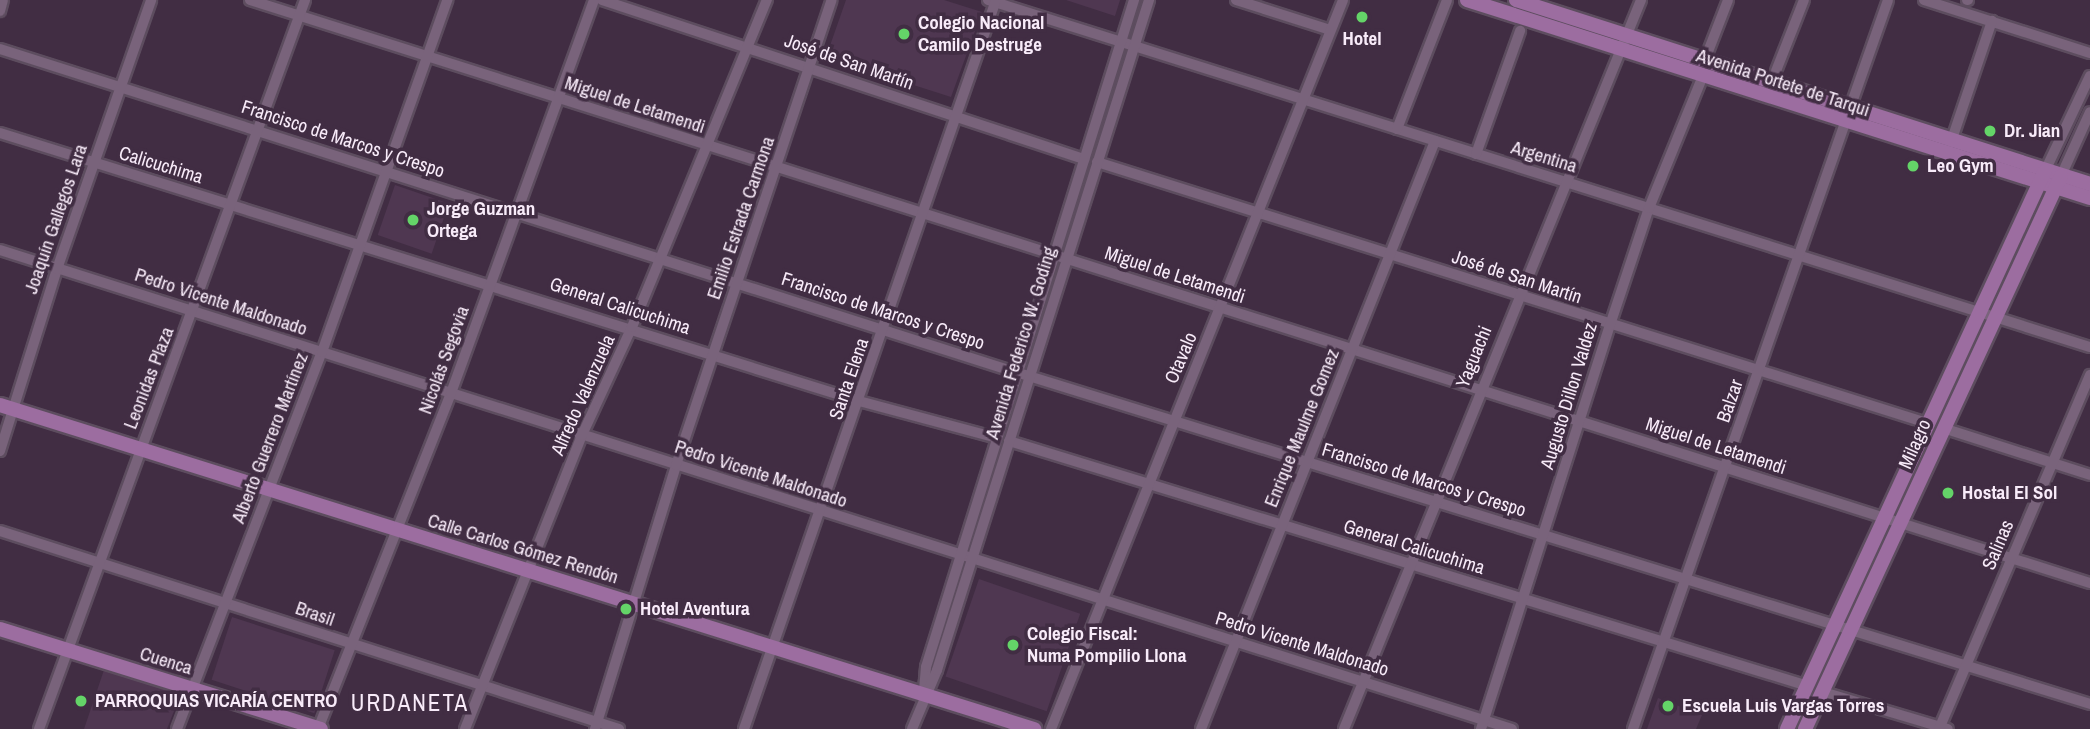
<!DOCTYPE html>
<meta charset="utf-8">
<style>
body{margin:0}
#map{position:relative;width:2090px;height:729px;overflow:hidden;background:#412d43;font-family:"Archivo Narrow",sans-serif}
div>[style]{position:absolute}
.built>*{inset:0;background:#4f3751;transform-origin:0 0}
.roads{filter:drop-shadow(2px 0 #5d4d5f) drop-shadow(-2px 0 #5d4d5f) drop-shadow(0 2px #5d4d5f) drop-shadow(0 -2px #5d4d5f)}
.minor>*{height:10px;margin:-5px;padding:0 5px;transform-origin:5px;border-radius:5px;background:#79637b}
.major>*{height:14px;margin:-7px;padding:0 7px;transform-origin:7px;border-radius:7px;background:#9c6da0}
.dots>*{width:19px;height:19px;translate:-50% -50%;box-sizing:border-box;border:4px solid #412d43;border-radius:50%}
span{translate:-50% -50%;white-space:nowrap;text-align:center;line-height:1.15;-webkit-text-stroke:7px #412d43;paint-order:stroke}
.poi-label{font-size:19px;color:#f8ebf9;font-weight:700}
.left{translate:0 -50%;text-align:left}
.street-label{font-size:19px;color:#f8ebf9}
.quarter-label{font-size:23px;color:#f8ebf9;letter-spacing:2px}
</style>
<div id="map">
<div class="built">
<div style="clip-path:polygon(846px 0,944px 0,982px 12px,951px 97px,826px 57px)"></div>
<div style="clip-path:polygon(1066px 0,1120px 0,1115px 16px)"></div>
<div style="left:395px;top:185px;width:57px;height:53px;rotate:19deg"></div>
<div style="left:979px;top:579px;width:107px;height:103px;rotate:19deg"></div>
<div style="left:232px;top:617px;width:108px;height:66px;rotate:18deg"></div>
<div style="clip-path:polygon(104px 670px,181px 693px,167px 729px,84px 729px)"></div>
<div style="clip-path:polygon(1658px 698px,1702px 715px,1696px 729px,1647px 729px)"></div>
</div>
<div class="roads">
<div class="minor">
<div style="left:250px;top:0;width:1930px;rotate:17.58deg"></div>
<div style="left:602px;top:0;width:508px;rotate:18.26deg"></div>
<div style="left:988px;top:0;width:1155px;rotate:17.48deg"></div>
<div style="left:1236px;top:0;width:99px;rotate:17.7deg"></div>
<div style="left:1924px;top:0;width:174px;rotate:17.7deg"></div>
<div style="left:1967px;top:0;width:1px"></div>
<div style="left:0;top:11px;width:11px;rotate:-75deg"></div>
<div style="left:0;top:49px;width:1056px;rotate:17.65deg"></div>
<div style="left:1006px;top:369px;width:1135px;rotate:17.17deg"></div>
<div style="left:1704px;top:62px;width:66px;rotate:-68.8deg"></div>
<div style="left:1776px;top:71px;width:76px;rotate:-68.5deg"></div>
<div style="left:1850px;top:108px;width:114px;rotate:-70.6deg"></div>
<div style="left:1397px;top:129px;width:138px;rotate:-68.8deg"></div>
<div style="left:0;top:133px;width:900px;rotate:17.33deg"></div>
<div style="left:859px;top:401px;width:143px;rotate:15deg"></div>
<div style="left:1951px;top:142px;width:128px;rotate:-71.3deg"></div>
<div style="left:1476px;top:154px;width:131px;rotate:-70.3deg"></div>
<div style="left:1097px;top:162px;width:870px;rotate:17.46deg"></div>
<div style="left:2045px;top:171px;width:105px;rotate:-64.7deg"></div>
<div style="left:2061px;top:176px;width:70px;rotate:-65.6deg"></div>
<div style="left:0;top:250px;width:1586px;rotate:17.58deg"></div>
<div style="left:1943px;top:428px;width:154px;rotate:17.7deg"></div>
<div style="left:1009px;top:441px;width:836px;rotate:17.05deg"></div>
<div style="left:0;top:451px;width:191px;rotate:-72.6deg"></div>
<div style="left:57px;top:269px;width:285px;rotate:-70.7deg"></div>
<div style="left:0;top:531px;width:650px;rotate:17.74deg"></div>
<div style="left:924px;top:690px;width:23px;rotate:-85deg"></div>
<div style="left:926px;top:667px;width:699px;rotate:-72.68deg"></div>
<div style="left:1823px;top:692px;width:130px;rotate:16.5deg"></div>
<div style="left:39px;top:729px;width:776px;rotate:-69.95deg"></div>
<div style="left:177px;top:729px;width:404px;rotate:-69deg"></div>
<div style="left:322px;top:352px;width:374px;rotate:-70.4deg"></div>
<div style="left:318px;top:729px;width:361px;rotate:-68.4deg"></div>
<div style="left:451px;top:393px;width:418px;rotate:-70deg"></div>
<div style="left:465px;top:729px;width:316px;rotate:-68.3deg"></div>
<div style="left:582px;top:435px;width:119px;rotate:-65.2deg"></div>
<div style="left:632px;top:327px;width:354px;rotate:-67.6deg"></div>
<div style="left:595px;top:729px;width:276px;rotate:-72.9deg"></div>
<div style="left:676px;top:465px;width:490px;rotate:-71.5deg"></div>
<div style="left:744px;top:729px;width:771px;rotate:-70.93deg"></div>
<div style="left:912px;top:729px;width:64px;rotate:-67deg"></div>
<div style="left:937px;top:670px;width:703px;rotate:-72.44deg"></div>
<div style="left:1051px;top:729px;width:785px;rotate:-68.17deg"></div>
<div style="left:1201px;top:729px;width:633px;rotate:-68.3deg"></div>
<div style="left:1344px;top:729px;width:787px;rotate:-67.83deg"></div>
<div style="left:1481px;top:729px;width:424px;rotate:-72.3deg"></div>
<div style="left:1610px;top:325px;width:123px;rotate:-71.6deg"></div>
<div style="left:1649px;top:208px;width:140px;rotate:-67.8deg"></div>
<div style="left:1633px;top:729px;width:642px;rotate:-70.72deg"></div>
<div style="left:1939px;top:729px;width:385px;rotate:-66.9deg"></div>
</div>
<div class="major">
<div style="left:1467px;top:0;width:654px;rotate:17.63deg"></div>
<div style="left:1516px;top:0;width:603px;rotate:17.77deg"></div>
<div style="left:0;top:405px;width:1084px;rotate:17.4deg"></div>
<div style="left:0;top:629px;width:336px;rotate:17.3deg"></div>
<div style="left:1787px;top:729px;width:615px;rotate:-65.19deg"></div>
<div style="left:1805px;top:729px;width:609px;rotate:-65.16deg"></div>
</div>
</div>
<div class="dots">
<div style="left:1362px;top:17px;background:#64d468"></div>
<div style="left:904px;top:34px;background:#64d468"></div>
<div style="left:1990px;top:131px;background:#64d468"></div>
<div style="left:1913px;top:166px;background:#64d468"></div>
<div style="left:413px;top:220px;background:#64d468"></div>
<div style="left:1948px;top:493px;background:#64d468"></div>
<div style="left:626px;top:609px;background:#64d468"></div>
<div style="left:1013px;top:645px;background:#64d468"></div>
<div style="left:81px;top:701px;background:#64d468"></div>
<div style="left:1668px;top:706px;background:#64d468"></div>
</div>
<div class="poi-label">
<span class="left" style="left:918px;top:34px">Colegio Nacional<br>Camilo Destruge</span>
<span style="left:1362px;top:39px">Hotel</span>
<span class="left" style="left:2004px;top:131px">Dr. Jian</span>
<span class="left" style="left:1927px;top:166px">Leo Gym</span>
<span class="left" style="left:427px;top:220px">Jorge Guzman<br>Ortega</span>
<span class="left" style="left:1962px;top:493px">Hostal El Sol</span>
<span class="left" style="left:640px;top:609px">Hotel Aventura</span>
<span class="left" style="left:1027px;top:645px">Colegio Fiscal:<br>Numa Pompilio Llona</span>
<span class="left" style="left:95px;top:701px">PARROQUIAS VICARÍA CENTRO</span>
<span class="left" style="left:1682px;top:706px">Escuela Luis Vargas Torres</span>
</div>
<div class="street-label">
<span style="left:849px;top:62px;rotate:19deg">José de San Martín</span>
<span style="left:1783px;top:83px;rotate:18deg">Avenida Portete de Tarqui</span>
<span style="left:635px;top:105px;rotate:18deg">Miguel de Letamendi</span>
<span style="left:343px;top:139px;rotate:18deg">Francisco de Marcos y Crespo</span>
<span style="left:1544px;top:157px;rotate:17deg">Argentina</span>
<span style="left:161px;top:165px;rotate:17deg">Calicuchima</span>
<span style="left:741px;top:218px;rotate:-71deg">Emilio Estrada Carmona</span>
<span style="left:56px;top:219px;rotate:-71deg">Joaquín Gallegos Lara</span>
<span style="left:1175px;top:275px;rotate:18deg">Miguel de Letamendi</span>
<span style="left:1517px;top:277px;rotate:18deg">José de San Martín</span>
<span style="left:221px;top:302px;rotate:18deg">Pedro Vicente Maldonado</span>
<span style="left:620px;top:306px;rotate:18deg">General Calicuchima</span>
<span style="left:883px;top:311px;rotate:18deg">Francisco de Marcos y Crespo</span>
<span style="left:1021px;top:343px;rotate:-73deg">Avenida Federico W. Goding</span>
<span style="left:1474px;top:357px;rotate:-68deg">Yaguachi</span>
<span style="left:1181px;top:358px;rotate:-67deg">Otavalo</span>
<span style="left:444px;top:360px;rotate:-70deg">Nicolás Segovia</span>
<span style="left:149px;top:378px;rotate:-69deg">Leonidas Plaza</span>
<span style="left:849px;top:379px;rotate:-71deg">Santa Elena</span>
<span style="left:583px;top:395px;rotate:-66deg">Alfredo Valenzuela</span>
<span style="left:1569px;top:396px;rotate:-73deg">Augusto Dillon Valdez</span>
<span style="left:1730px;top:401px;rotate:-71deg">Balzar</span>
<span style="left:1302px;top:428px;rotate:-68deg">Enrique Maulme Gomez</span>
<span style="left:270px;top:438px;rotate:-69deg">Alberto Guerrero Martínez</span>
<span style="left:1915px;top:444px;rotate:-66deg">Milagro</span>
<span style="left:1716px;top:446px;rotate:18deg">Miguel de Letamendi</span>
<span style="left:761px;top:474px;rotate:18deg">Pedro Vicente Maldonado</span>
<span style="left:1424px;top:480px;rotate:17deg">Francisco de Marcos y Crespo</span>
<span style="left:1998px;top:545px;rotate:-67deg">Salinas</span>
<span style="left:1414px;top:547px;rotate:17deg">General Calicuchima</span>
<span style="left:523px;top:549px;rotate:17deg">Calle Carlos Gómez Rendón</span>
<span style="left:315px;top:614px;rotate:19deg">Brasil</span>
<span style="left:1302px;top:644px;rotate:17deg">Pedro Vicente Maldonado</span>
<span style="left:166px;top:661px;rotate:17deg">Cuenca</span>
</div>
<div class="quarter-label">
<span style="left:410px;top:703px">URDANETA</span>
</div>
</div>
